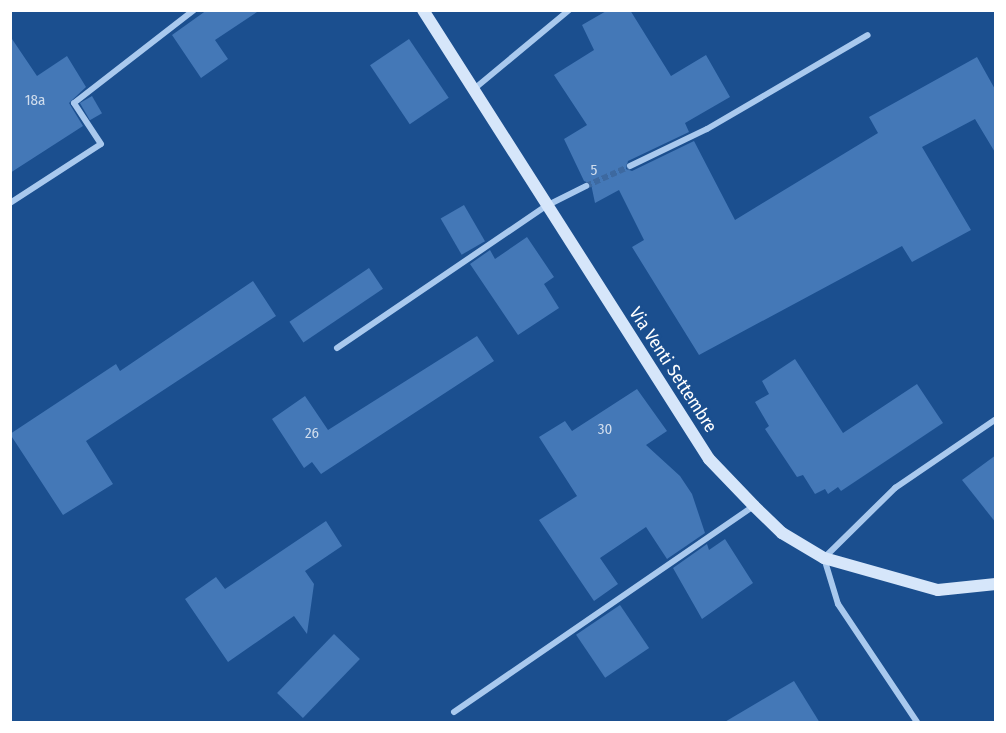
<!DOCTYPE html>
<style>
body{margin:0}
#map{position:relative;width:1006px;height:733px;overflow:hidden;background:#1b4f8f;font-family:"Fira Sans Condensed",sans-serif}
div>[style]{position:absolute}
.building>*{inset:0;background:#4478b7;transform-origin:0 0}
.street-tunnel>*{height:6px;margin-top:-3px;transform-origin:0;background:repeating-linear-gradient(90deg,#3d69a0 0 6px,transparent 0 9px)}
.street>*{height:6px;margin:-3px;padding:0 3px;transform-origin:3px;border-radius:3px;background:#a9c9ee}
.secondary>*{height:12px;margin:-6px;padding:0 6px;transform-origin:6px;border-radius:6px;background:#d6e6fa}
span{translate:-50% -50%;white-space:nowrap;text-align:center;line-height:1.15;-webkit-text-stroke:4.5px #1b4f8f;paint-order:stroke}
.number-label{font-size:15px;color:#d0dded}
.number-label span{-webkit-text-stroke-width:0}
.street-label{font-size:18px;color:#fff}
.frame{position:absolute;inset:0;border:12px solid #fff;pointer-events:none}
</style>
<div id="map">
<div class="building">
<div style="clip-path:polygon(207px 10px,260px 10px,215px 40px,228px 59px,201px 78px,172px 35px)"></div>
<div style="clip-path:polygon(608px 10px,630px 10px,671px 76px,706px 55px,730px 97px,685px 123px,689px 132px,628px 161px,626px 169px,632px 171px,694px 141px,735px 220px,878px 133px,869px 117px,977px 57px,996px 91px,996px 154px,975px 119px,922px 147px,971px 230px,912px 262px,902px 246px,699px 355px,632px 247px,644px 240px,619px 190px,595px 203px,591px 184px,584px 181px,564px 139px,587px 125px,554px 75px,594px 50px,582px 25px)"></div>
<div style="clip-path:polygon(10px 36px,37px 76px,67px 56px,86px 87px,69px 103px,83px 126px,10px 173px)"></div>
<div style="left:409px;top:39px;width:71px;height:47px;rotate:56deg"></div>
<div style="left:92px;top:96px;width:20px;height:14px;rotate:60deg"></div>
<div style="left:464px;top:205px;width:42px;height:27px;rotate:60deg"></div>
<div style="clip-path:polygon(527px 237px,554px 277px,544px 284px,559px 308px,518px 335px,470px 264px,490px 250px,495px 259px)"></div>
<div style="left:369px;top:268px;width:25px;height:96px;rotate:56deg"></div>
<div style="clip-path:polygon(253px 281px,276px 316px,86px 441px,113px 484px,63px 515px,10px 434px,116px 364px,120px 371px)"></div>
<div style="clip-path:polygon(477px 336px,494px 361px,321px 474px,312px 462px,304px 468px,272px 419px,305px 396px,328px 430px)"></div>
<div style="clip-path:polygon(795px 359px,843px 433px,917px 384px,943px 423px,841px 491px,838px 487px,828px 494px,825px 489px,815px 494px,803px 475px,797px 477px,765px 429px,769px 426px,755px 402px,769px 394px,762px 381px)"></div>
<div style="clip-path:polygon(637px 389px,667px 431px,646px 445px,680px 476px,692px 494px,705px 533px,667px 559px,646px 527px,600px 558px,618px 584px,594px 601px,539px 520px,577px 496px,539px 437px,565px 421px,572px 431px)"></div>
<div style="clip-path:polygon(996px 455px,996px 523px,962px 480px)"></div>
<div style="clip-path:polygon(326px 521px,342px 546px,305px 571px,314px 584px,307px 634px,294px 616px,228px 662px,185px 599px,216px 577px,225px 589px)"></div>
<div style="clip-path:polygon(725px 539px,753px 583px,702px 619px,673px 568px,707px 544px,709px 550px)"></div>
<div style="left:620px;top:605px;width:52px;height:53px;rotate:56deg"></div>
<div style="left:334px;top:634px;width:36px;height:82px;rotate:44deg"></div>
<div style="clip-path:polygon(794px 681px,820px 723px,723px 723px)"></div>
</div>
<div class="street-tunnel">
<div style="left:586px;top:186px;width:48px;rotate:-24.4deg"></div>
</div>
<div class="street">
<div style="left:474px;top:89px;width:124px;rotate:-39.7deg"></div>
<div style="left:630px;top:166px;width:85px;rotate:-25.7deg"></div>
<div style="left:707px;top:129px;width:186px;rotate:-30.3deg"></div>
<div style="left:10px;top:203px;width:108px;rotate:-33deg"></div>
<div style="left:101px;top:144px;width:49px;rotate:-123.4deg"></div>
<div style="left:74px;top:103px;width:152px;rotate:-37.8deg"></div>
<div style="left:337px;top:348px;width:253px;rotate:-34.2deg"></div>
<div style="left:546px;top:206px;width:45px;rotate:-26.6deg"></div>
<div style="left:454px;top:712px;width:364px;rotate:-34.5deg"></div>
<div style="left:917px;top:722px;width:142px;rotate:-123.8deg"></div>
<div style="left:838px;top:604px;width:48px;rotate:-106.9deg"></div>
<div style="left:824px;top:558px;width:100px;rotate:-44.6deg"></div>
<div style="left:895px;top:488px;width:122px;rotate:-34.3deg"></div>
</div>
<div class="secondary">
<div style="left:423px;top:10px;width:532px;rotate:57.5deg"></div>
<div style="left:709px;top:459px;width:65px;rotate:46.2deg"></div>
<div style="left:754px;top:506px;width:39px;rotate:44deg"></div>
<div style="left:782px;top:533px;width:49px;rotate:30.8deg"></div>
<div style="left:824px;top:558px;width:118px;rotate:15.7deg"></div>
<div style="left:938px;top:590px;width:58px;rotate:-5.9deg"></div>
</div>
<div class="number-label">
<span style="left:35px;top:101px">18a</span>
<span style="left:594px;top:171px">5</span>
<span style="left:605px;top:430px">30</span>
<span style="left:312px;top:434px">26</span>
</div>
<div class="street-label">
<span style="left:673px;top:370px;rotate:57deg">Via Venti Settembre</span>
</div>
<div class="frame"></div>
</div>
